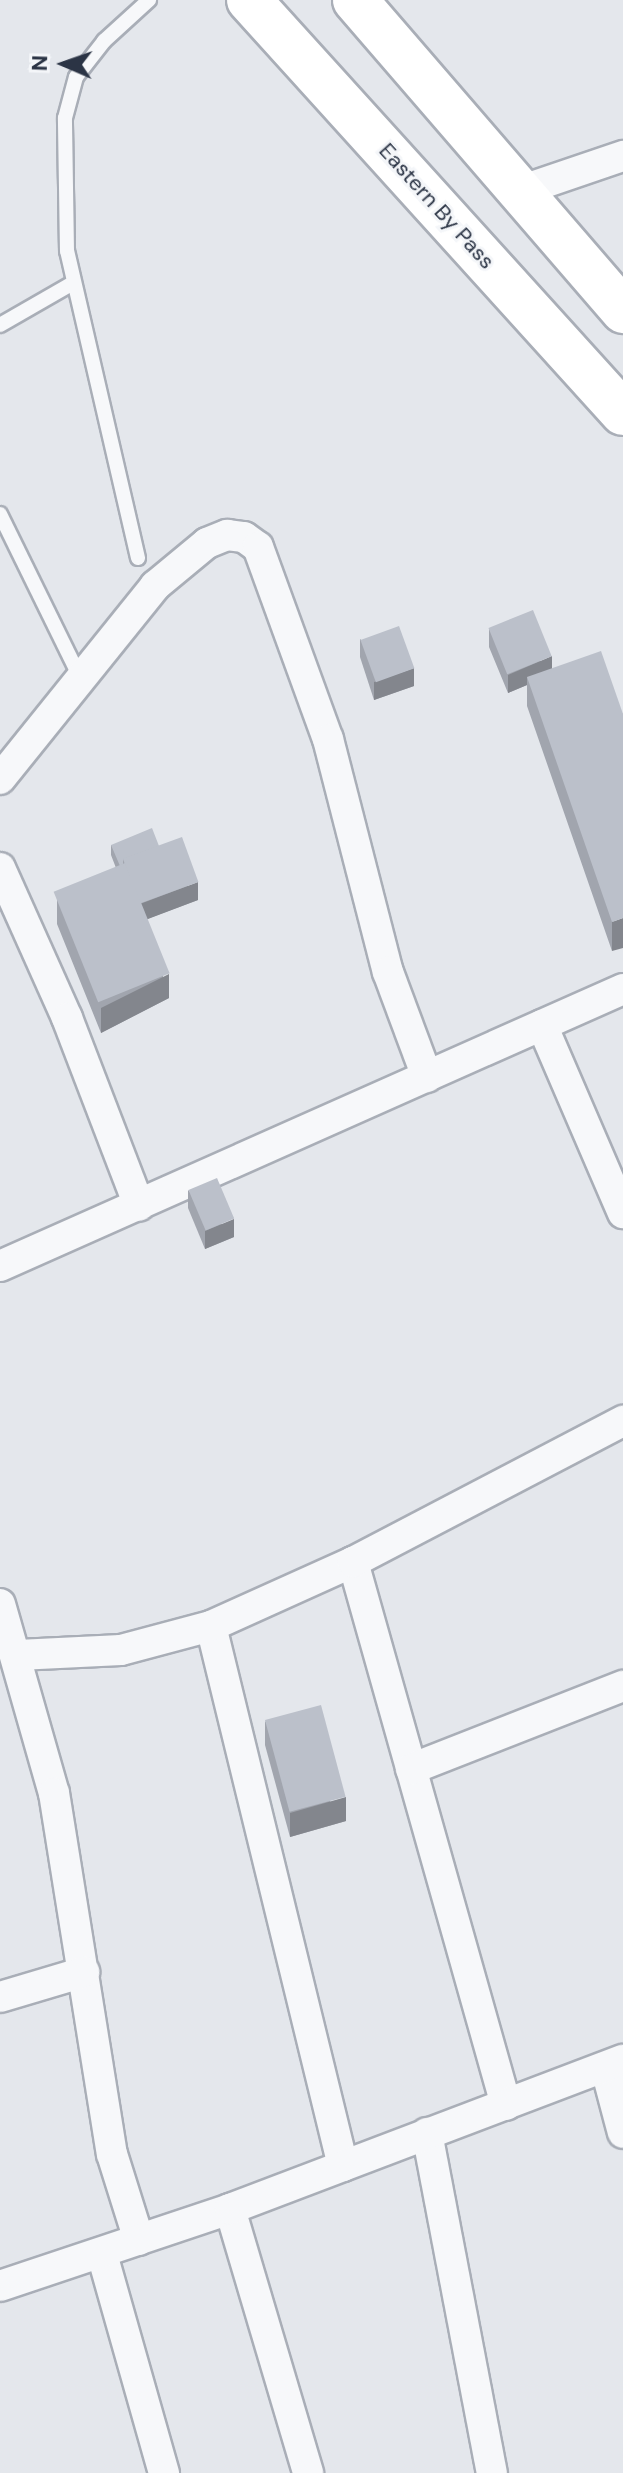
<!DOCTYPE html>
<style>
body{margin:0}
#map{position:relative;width:623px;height:2473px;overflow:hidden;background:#e4e7ec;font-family:"DM Sans",sans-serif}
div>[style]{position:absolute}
.roads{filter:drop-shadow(2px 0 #a9aeb7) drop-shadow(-2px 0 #a9aeb7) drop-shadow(0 2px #a9aeb7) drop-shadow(0 -2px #a9aeb7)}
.lane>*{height:14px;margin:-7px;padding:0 7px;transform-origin:7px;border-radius:7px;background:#f7f8fa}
.street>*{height:30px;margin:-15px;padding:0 15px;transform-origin:15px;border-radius:15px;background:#f7f8fa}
.primary>*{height:44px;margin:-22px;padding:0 22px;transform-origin:22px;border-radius:22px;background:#fff}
.wall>*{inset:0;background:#a1a5ae}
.shaded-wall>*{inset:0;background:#83868d}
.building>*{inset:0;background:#bbc0ca;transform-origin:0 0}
span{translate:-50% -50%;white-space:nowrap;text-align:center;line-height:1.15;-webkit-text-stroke:6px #f4f6f9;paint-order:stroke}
.street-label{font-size:22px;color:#2b3445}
.north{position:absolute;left:24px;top:24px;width:80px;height:80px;-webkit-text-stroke:6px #f4f6f9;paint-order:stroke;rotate:272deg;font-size:22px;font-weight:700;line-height:32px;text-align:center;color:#2b3445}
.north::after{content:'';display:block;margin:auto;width:28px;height:36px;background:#2b3445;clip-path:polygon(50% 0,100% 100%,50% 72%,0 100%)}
</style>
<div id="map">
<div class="roads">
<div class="lane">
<div style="left:0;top:325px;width:84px;rotate:-29.9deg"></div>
<div style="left:0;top:514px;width:179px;rotate:63.9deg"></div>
<div style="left:138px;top:558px;width:315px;rotate:-103deg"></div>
<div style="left:67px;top:251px;width:133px;rotate:-90.9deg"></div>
<div style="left:65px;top:118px;width:42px;rotate:-75deg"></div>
<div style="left:76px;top:77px;width:46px;rotate:-52.1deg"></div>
<div style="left:104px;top:41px;width:61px;rotate:-42.3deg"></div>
</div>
<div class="street">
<div style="left:520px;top:191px;width:109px;rotate:-18.8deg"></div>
<div style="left:0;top:779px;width:248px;rotate:-51.2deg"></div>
<div style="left:155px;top:586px;width:67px;rotate:-39.6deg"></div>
<div style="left:207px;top:543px;width:22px;rotate:-22deg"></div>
<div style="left:227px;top:535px;width:17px;rotate:7deg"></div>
<div style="left:244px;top:537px;width:17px;rotate:36deg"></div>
<div style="left:258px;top:547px;width:204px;rotate:70deg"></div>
<div style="left:328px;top:739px;width:241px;rotate:75.6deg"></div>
<div style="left:388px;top:972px;width:112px;rotate:69.6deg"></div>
<div style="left:0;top:868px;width:164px;rotate:65.9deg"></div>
<div style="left:67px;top:1018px;width:201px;rotate:69deg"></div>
<div style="left:542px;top:1025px;width:205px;rotate:66.7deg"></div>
<div style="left:0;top:1266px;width:682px;rotate:-23.97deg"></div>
<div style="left:353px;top:1562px;width:564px;rotate:74.26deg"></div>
<div style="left:0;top:1604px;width:197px;rotate:74.1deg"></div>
<div style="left:54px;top:1793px;width:366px;rotate:80.9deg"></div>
<div style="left:112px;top:2154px;width:90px;rotate:72.6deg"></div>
<div style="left:211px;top:1626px;width:556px;rotate:76.26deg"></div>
<div style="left:18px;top:1655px;width:103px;rotate:-2.8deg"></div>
<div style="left:121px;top:1650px;width:93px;rotate:-14.9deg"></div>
<div style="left:211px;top:1626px;width:156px;rotate:-24.3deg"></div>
<div style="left:353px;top:1562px;width:305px;rotate:-27.6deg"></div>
<div style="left:411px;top:1769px;width:228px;rotate:-21.4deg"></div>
<div style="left:0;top:1997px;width:88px;rotate:-16.6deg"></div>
<div style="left:606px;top:2069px;width:66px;rotate:75.1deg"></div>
<div style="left:427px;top:2133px;width:346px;rotate:79.2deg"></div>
<div style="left:230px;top:2209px;width:275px;rotate:73.5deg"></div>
<div style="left:102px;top:2254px;width:228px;rotate:74.2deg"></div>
<div style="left:0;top:2286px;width:243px;rotate:-18.5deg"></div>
<div style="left:230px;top:2209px;width:420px;rotate:-20.8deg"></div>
</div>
<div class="primary">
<div style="left:249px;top:0;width:557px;rotate:47.84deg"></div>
<div style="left:355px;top:0;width:411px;rotate:49.2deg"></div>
</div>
</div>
<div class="wall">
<div style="clip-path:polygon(489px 629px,623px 714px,612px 951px,527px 706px,527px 685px,508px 693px,489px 647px)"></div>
<div style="clip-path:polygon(360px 639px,414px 686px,374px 700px,360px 657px)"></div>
<div style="clip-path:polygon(111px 845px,159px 846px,198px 900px,147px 919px,169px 998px,101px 1033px,57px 924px,57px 900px,116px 868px,111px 855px)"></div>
<div style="clip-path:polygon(188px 1190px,234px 1237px,205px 1249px,188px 1208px)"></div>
<div style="clip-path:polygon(265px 1721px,346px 1821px,290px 1837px,265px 1745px)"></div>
</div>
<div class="shaded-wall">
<div style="clip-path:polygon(552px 656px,552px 674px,527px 677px,527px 685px,508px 693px,508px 675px)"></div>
<div style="clip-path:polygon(414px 668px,414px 686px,374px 700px,374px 682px)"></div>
<div style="clip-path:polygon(198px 882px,198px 900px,140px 922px,140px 904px)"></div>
<div style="clip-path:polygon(623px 918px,623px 948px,612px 951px,612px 922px)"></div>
<div style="clip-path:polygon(169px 974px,169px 998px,101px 1033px,101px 1008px)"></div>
<div style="clip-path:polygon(234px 1219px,234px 1237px,205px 1249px,205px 1231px)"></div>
<div style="clip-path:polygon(346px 1797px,346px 1821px,290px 1837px,290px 1813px)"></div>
</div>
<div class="building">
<div style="left:533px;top:610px;width:50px;height:48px;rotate:68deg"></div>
<div style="left:399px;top:626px;width:45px;height:41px;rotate:70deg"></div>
<div style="clip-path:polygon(601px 651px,623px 714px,623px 918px,612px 922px,527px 677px)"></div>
<div style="clip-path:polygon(152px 828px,159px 846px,123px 859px,123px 864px,120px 866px,111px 845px)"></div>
<div style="left:182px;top:837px;width:48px;height:63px;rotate:70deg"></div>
<div style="left:125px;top:863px;width:119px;height:77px;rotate:68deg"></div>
<div style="left:217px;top:1178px;width:44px;height:31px;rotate:67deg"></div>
<div style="left:321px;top:1705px;width:95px;height:58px;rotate:75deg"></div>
</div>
<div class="street-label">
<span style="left:437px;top:206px;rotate:48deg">Eastern By Pass</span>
</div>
<div class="north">N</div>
</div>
